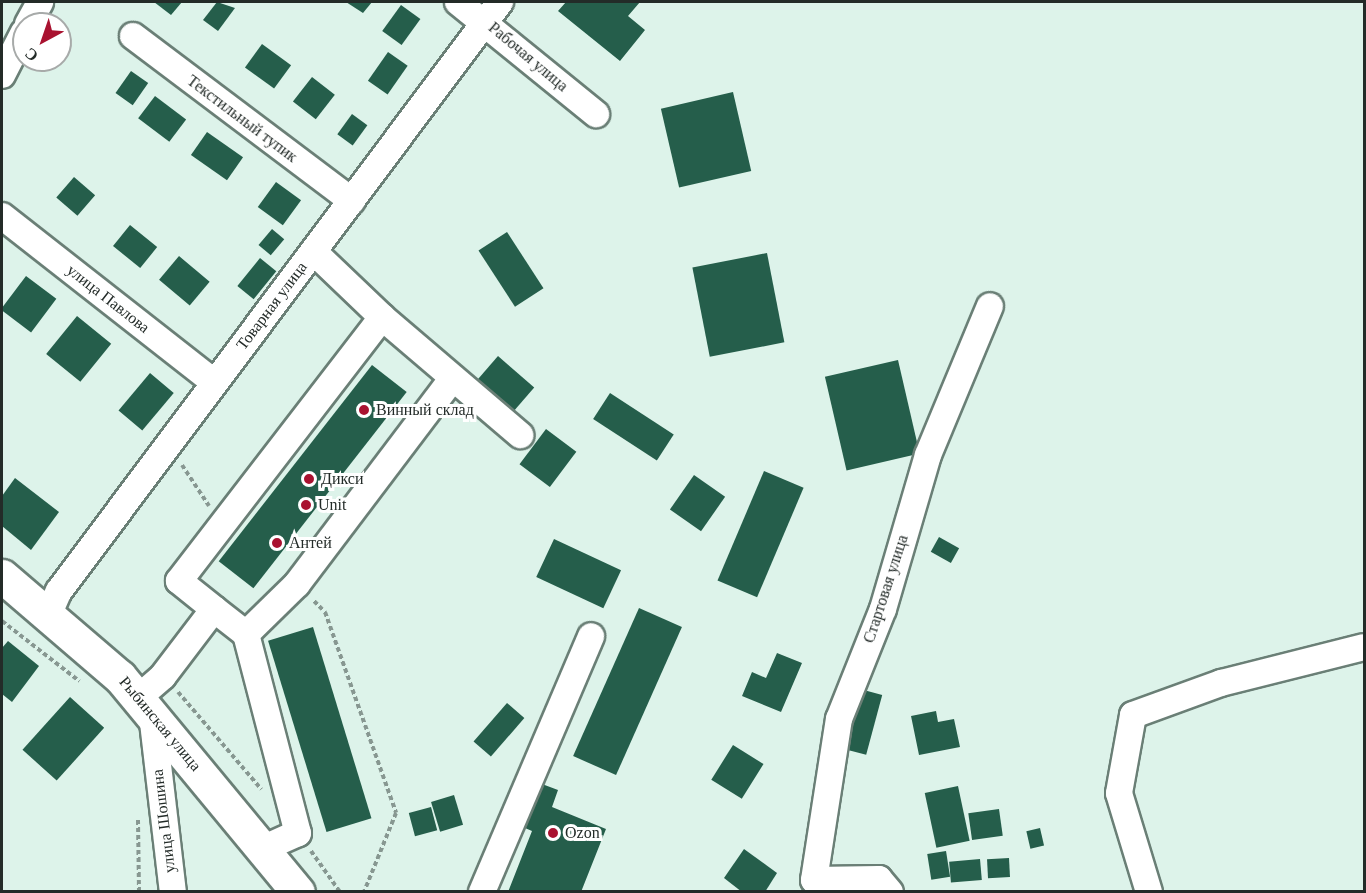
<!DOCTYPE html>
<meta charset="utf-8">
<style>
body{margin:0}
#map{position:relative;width:1366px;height:893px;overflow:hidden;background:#ddf3ea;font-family:Georgia,serif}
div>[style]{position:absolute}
.building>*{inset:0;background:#255e4b;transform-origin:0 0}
.path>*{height:4px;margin-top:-2px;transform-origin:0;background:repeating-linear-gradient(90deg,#879791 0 4.5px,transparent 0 7.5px)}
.roads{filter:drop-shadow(2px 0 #6a7f76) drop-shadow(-2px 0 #6a7f76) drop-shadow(0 2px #6a7f76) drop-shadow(0 -2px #6a7f76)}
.minor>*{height:26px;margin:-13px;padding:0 13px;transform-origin:13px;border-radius:13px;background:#fff}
.major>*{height:33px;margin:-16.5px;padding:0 16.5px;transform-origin:16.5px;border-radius:16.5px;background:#fff}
.dots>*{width:16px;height:16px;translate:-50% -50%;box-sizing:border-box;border:3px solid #fff;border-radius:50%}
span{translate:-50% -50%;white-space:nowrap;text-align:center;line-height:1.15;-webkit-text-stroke:6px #fff;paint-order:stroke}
.street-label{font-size:16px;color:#232b28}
.poi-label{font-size:16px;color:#232b28}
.left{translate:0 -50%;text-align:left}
.frame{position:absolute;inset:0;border:3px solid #232b28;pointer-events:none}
.north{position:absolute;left:12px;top:12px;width:60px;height:60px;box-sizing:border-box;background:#fff;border:2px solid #a7aaa9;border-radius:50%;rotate:220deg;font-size:16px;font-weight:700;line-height:24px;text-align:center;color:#232b28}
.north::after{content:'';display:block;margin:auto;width:21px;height:27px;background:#a91230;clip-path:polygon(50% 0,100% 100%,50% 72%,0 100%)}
</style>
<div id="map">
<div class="building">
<div style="clip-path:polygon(154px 2px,182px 2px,171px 15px)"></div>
<div style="clip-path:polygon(217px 2px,235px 8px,218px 31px,203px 20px)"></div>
<div style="clip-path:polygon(346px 2px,372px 2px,363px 13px)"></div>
<div style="clip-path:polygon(566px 2px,640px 2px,628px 16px,645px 30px,620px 61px,558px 11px)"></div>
<div style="left:401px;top:5px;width:24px;height:32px;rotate:36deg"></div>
<div style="left:262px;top:44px;width:36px;height:29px;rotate:36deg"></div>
<div style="left:388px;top:52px;width:24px;height:35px;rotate:35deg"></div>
<div style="left:131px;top:71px;width:21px;height:27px;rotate:35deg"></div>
<div style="left:312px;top:77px;width:29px;height:31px;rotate:38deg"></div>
<div style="left:733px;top:92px;width:81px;height:74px;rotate:77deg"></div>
<div style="left:155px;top:96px;width:39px;height:28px;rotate:37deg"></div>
<div style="left:352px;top:114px;width:19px;height:25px;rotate:36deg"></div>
<div style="left:207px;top:132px;width:44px;height:28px;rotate:35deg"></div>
<div style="left:74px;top:177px;width:28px;height:27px;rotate:41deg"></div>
<div style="left:276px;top:182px;width:31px;height:31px;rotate:36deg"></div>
<div style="left:130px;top:225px;width:35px;height:27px;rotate:39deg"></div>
<div style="left:272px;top:229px;width:16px;height:21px;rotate:40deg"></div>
<div style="left:507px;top:232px;width:67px;height:34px;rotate:57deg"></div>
<div style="left:767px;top:253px;width:91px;height:76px;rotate:79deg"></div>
<div style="left:179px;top:256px;width:40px;height:31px;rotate:40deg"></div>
<div style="left:260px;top:258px;width:21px;height:36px;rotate:39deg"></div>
<div style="left:26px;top:276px;width:38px;height:42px;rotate:37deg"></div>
<div style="left:77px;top:316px;width:44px;height:49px;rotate:39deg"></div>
<div style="left:498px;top:356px;width:48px;height:33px;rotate:41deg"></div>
<div style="left:898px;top:360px;width:96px;height:75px;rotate:77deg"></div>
<div style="left:372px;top:365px;width:44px;height:249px;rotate:38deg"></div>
<div style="left:150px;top:373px;width:31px;height:49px;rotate:40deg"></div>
<div style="left:610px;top:393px;width:76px;height:31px;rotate:33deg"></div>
<div style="left:546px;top:429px;width:38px;height:44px;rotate:37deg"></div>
<div style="left:764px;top:471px;width:43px;height:119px;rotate:23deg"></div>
<div style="left:694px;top:475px;width:38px;height:42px;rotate:35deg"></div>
<div style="clip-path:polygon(15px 478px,59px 512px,31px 550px,2px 526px,2px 496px)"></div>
<div style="left:939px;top:537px;width:23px;height:17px;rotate:29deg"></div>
<div style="left:554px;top:539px;width:74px;height:42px;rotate:25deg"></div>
<div style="left:639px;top:608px;width:47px;height:162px;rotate:24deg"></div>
<div style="left:313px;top:627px;width:200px;height:47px;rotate:73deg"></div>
<div style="clip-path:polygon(8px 641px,39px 666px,12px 702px,2px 694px,2px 648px)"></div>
<div style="clip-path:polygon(777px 653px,802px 663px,781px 712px,742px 696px,752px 672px,766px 678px)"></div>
<div style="left:860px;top:689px;width:23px;height:62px;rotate:15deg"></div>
<div style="left:70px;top:697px;width:46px;height:71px;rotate:42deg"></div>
<div style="left:507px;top:703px;width:23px;height:51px;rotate:41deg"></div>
<div style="clip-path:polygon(936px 711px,938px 722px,954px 719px,960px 747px,919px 755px,911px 716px)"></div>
<div style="left:733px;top:745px;width:36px;height:41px;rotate:32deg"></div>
<div style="clip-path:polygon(542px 784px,558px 790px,552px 807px,606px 829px,581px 892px,508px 892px,532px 831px,525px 828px)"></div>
<div style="left:958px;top:786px;width:56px;height:34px;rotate:78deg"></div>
<div style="left:454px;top:795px;width:31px;height:24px;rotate:73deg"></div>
<div style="left:431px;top:807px;width:24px;height:23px;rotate:75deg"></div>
<div style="left:999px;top:809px;width:27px;height:31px;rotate:82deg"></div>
<div style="left:1040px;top:828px;width:18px;height:14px;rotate:77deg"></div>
<div style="clip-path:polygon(744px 849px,777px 873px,765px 892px,742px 892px,724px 878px)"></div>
<div style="left:946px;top:851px;width:26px;height:19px;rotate:81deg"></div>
<div style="left:1009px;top:858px;width:19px;height:22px;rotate:87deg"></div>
<div style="left:980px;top:859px;width:21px;height:31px;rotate:85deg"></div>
</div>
<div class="path">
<div style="left:182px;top:465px;width:49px;rotate:56.6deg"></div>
<div style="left:314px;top:601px;width:16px;rotate:45deg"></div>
<div style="left:325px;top:612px;width:213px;rotate:70.5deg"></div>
<div style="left:396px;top:813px;width:85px;rotate:112.1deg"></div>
<div style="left:2px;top:621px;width:98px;rotate:37.9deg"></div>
<div style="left:178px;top:692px;width:128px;rotate:49.4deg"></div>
<div style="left:138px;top:820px;width:72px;rotate:89.2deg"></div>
<div style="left:311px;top:851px;width:50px;rotate:54.7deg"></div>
</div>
<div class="roads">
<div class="minor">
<div style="left:458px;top:2px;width:178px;rotate:39.1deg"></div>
<div style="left:28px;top:24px;width:25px;rotate:-61deg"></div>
<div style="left:133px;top:36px;width:274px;rotate:37deg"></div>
<div style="left:2px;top:75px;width:48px;rotate:-62.9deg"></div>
<div style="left:2px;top:216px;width:269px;rotate:38.1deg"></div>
<div style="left:382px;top:317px;width:182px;rotate:40.5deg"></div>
<div style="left:214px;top:609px;width:45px;rotate:-141.3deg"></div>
<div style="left:179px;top:581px;width:333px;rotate:-52.4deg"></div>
<div style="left:382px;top:317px;width:95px;rotate:-136.3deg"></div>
<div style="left:49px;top:613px;width:24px;rotate:-66deg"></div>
<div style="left:59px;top:591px;width:736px;rotate:-53.18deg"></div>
<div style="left:246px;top:634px;width:71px;rotate:-44.4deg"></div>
<div style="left:297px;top:584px;width:258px;rotate:-52.9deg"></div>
<div style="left:138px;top:698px;width:33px;rotate:-41deg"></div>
<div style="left:163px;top:676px;width:84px;rotate:-52.7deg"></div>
<div style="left:214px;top:609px;width:41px;rotate:38deg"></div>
<div style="left:246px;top:634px;width:206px;rotate:75.4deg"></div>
<div style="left:298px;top:833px;width:37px;rotate:156deg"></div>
<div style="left:152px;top:714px;width:179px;rotate:83.3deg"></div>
<div style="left:814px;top:880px;width:163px;rotate:-81.2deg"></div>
<div style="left:839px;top:719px;width:118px;rotate:-68.2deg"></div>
<div style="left:883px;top:609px;width:160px;rotate:-73.7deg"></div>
<div style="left:928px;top:455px;width:161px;rotate:-67.4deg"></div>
<div style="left:814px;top:880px;width:65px;rotate:-0.9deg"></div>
<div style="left:879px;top:879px;width:17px;rotate:50deg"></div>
<div style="left:482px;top:892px;width:278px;rotate:-66.9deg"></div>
<div style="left:1149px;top:892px;width:103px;rotate:-106.9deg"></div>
<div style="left:1119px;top:793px;width:79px;rotate:-79.8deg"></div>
<div style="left:1133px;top:715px;width:94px;rotate:-20deg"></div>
<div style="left:1221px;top:683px;width:147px;rotate:-14.1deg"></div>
</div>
<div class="major">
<div style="left:2px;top:576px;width:155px;rotate:40.6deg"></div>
<div style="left:120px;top:677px;width:279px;rotate:50.4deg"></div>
</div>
</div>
<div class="dots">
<div style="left:364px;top:410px;background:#a91230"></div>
<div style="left:309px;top:479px;background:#a91230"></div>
<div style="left:306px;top:505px;background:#a91230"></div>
<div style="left:277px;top:543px;background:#a91230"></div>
<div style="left:553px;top:833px;background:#a91230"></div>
</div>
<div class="street-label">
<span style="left:528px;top:57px;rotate:40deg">Рабочая улица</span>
<span style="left:242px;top:119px;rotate:37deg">Текстильный тупик</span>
<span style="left:108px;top:299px;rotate:38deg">улица Павлова</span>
<span style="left:272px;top:306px;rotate:-53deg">Товарная улица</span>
<span style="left:886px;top:589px;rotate:-72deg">Стартовая улица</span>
<span style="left:160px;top:724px;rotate:50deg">Рыбинская улица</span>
<span style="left:164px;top:821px;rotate:-97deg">улица Шошина</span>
</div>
<div class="poi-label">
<span class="left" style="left:376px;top:410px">Винный склад</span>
<span class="left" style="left:321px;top:479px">Дикси</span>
<span class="left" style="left:318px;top:505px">Unit</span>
<span class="left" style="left:289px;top:543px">Антей</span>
<span class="left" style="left:565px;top:833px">Ozon</span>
</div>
<div class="frame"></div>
<div class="north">С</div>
</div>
